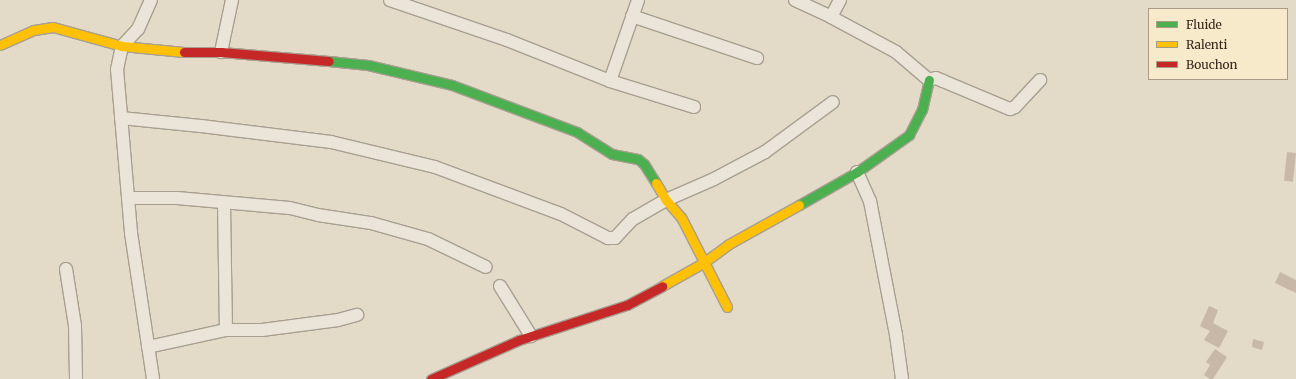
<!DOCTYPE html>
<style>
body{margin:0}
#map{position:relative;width:1296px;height:379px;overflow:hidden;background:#e3dbc7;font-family:Merriweather,serif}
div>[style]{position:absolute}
.building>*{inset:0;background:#c7b8a8;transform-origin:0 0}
.roads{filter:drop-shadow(1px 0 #a79f91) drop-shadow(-1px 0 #a79f91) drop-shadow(0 1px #a79f91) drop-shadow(0 -1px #a79f91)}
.street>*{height:12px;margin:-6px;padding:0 6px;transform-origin:6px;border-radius:6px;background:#ebe5d9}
.fast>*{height:9px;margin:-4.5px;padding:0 4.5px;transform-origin:4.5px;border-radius:4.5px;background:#4caf50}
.slow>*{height:9px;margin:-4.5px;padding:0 4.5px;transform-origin:4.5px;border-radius:4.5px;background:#ffc107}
.jam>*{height:9px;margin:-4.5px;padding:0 4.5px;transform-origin:4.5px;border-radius:4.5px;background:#c62828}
span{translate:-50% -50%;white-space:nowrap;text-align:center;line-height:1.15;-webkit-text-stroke:3px #f6eaca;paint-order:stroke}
.legend{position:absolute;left:1148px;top:8px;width:140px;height:72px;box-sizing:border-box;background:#f6eaca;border:1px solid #a99c84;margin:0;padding:5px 7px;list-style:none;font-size:12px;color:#35271a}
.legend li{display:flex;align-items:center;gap:8px;height:20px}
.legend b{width:20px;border:1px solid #a99c84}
</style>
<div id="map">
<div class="building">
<div style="left:1287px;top:152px;width:9px;height:29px;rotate:6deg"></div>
<div style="clip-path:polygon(1280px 272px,1296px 280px,1296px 293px,1275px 283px)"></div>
<div style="clip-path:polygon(1209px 306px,1218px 310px,1213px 323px,1228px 331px,1219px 348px,1204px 340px,1210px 331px,1200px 326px)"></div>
<div style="clip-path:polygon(1253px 339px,1264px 342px,1262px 350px,1252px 347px)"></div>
<div style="clip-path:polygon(1215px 349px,1227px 357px,1213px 379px,1210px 379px,1204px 375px,1210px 365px,1206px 362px)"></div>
</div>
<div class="roads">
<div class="street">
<div style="left:151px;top:0;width:32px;rotate:114deg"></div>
<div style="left:138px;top:29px;width:23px;rotate:133deg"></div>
<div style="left:122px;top:46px;width:24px;rotate:102deg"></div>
<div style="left:117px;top:69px;width:165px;rotate:85.1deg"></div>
<div style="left:131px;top:233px;width:148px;rotate:81.4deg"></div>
<div style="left:390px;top:0;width:124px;rotate:18.9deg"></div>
<div style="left:507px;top:40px;width:111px;rotate:21.7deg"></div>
<div style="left:610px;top:81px;width:88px;rotate:17.2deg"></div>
<div style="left:795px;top:0;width:40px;rotate:25deg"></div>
<div style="left:831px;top:17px;width:74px;rotate:28.3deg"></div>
<div style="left:896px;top:52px;width:43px;rotate:40.3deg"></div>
<div style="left:929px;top:80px;width:7px;rotate:-16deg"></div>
<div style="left:936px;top:78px;width:8px;rotate:23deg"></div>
<div style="left:943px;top:81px;width:73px;rotate:22.7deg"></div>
<div style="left:1010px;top:109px;width:5px;rotate:-22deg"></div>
<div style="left:1015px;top:107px;width:37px;rotate:-47deg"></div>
<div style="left:632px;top:16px;width:132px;rotate:18.6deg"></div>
<div style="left:831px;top:17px;width:19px;rotate:-62deg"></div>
<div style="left:221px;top:52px;width:53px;rotate:-78.1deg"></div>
<div style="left:610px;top:81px;width:86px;rotate:-70.9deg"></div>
<div style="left:121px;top:118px;width:80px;rotate:5.7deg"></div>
<div style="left:201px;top:126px;width:131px;rotate:7deg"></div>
<div style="left:331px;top:142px;width:107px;rotate:13.5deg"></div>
<div style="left:435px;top:167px;width:134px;rotate:20.5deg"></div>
<div style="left:561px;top:214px;width:53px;rotate:27.1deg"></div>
<div style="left:608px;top:238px;width:7px"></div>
<div style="left:615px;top:238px;width:26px;rotate:-47deg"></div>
<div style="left:633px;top:219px;width:38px;rotate:-30deg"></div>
<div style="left:666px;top:200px;width:52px;rotate:-23.6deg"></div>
<div style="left:714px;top:179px;width:58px;rotate:-27.9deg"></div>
<div style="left:765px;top:152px;width:84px;rotate:-36.3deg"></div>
<div style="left:857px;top:172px;width:32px;rotate:66deg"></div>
<div style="left:870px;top:201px;width:136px;rotate:79deg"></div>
<div style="left:896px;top:335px;width:44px;rotate:82.2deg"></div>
<div style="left:129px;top:198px;width:48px"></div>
<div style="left:177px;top:198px;width:113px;rotate:5.1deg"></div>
<div style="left:290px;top:208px;width:29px;rotate:14deg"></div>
<div style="left:318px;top:215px;width:54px;rotate:8.6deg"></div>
<div style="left:371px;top:223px;width:59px;rotate:15.7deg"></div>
<div style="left:428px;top:239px;width:64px;rotate:25.8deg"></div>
<div style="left:224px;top:204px;width:126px;rotate:89.1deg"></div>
<div style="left:66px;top:269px;width:58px;rotate:81deg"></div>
<div style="left:75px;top:326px;width:53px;rotate:88.9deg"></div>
<div style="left:500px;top:286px;width:59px;rotate:58.2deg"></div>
<div style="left:148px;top:347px;width:80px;rotate:-12.3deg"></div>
<div style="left:226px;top:330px;width:36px"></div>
<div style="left:262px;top:330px;width:77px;rotate:-7.5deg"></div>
<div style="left:338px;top:320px;width:20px;rotate:-15deg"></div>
</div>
<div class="fast">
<div style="left:329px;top:61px;width:39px;rotate:6deg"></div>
<div style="left:368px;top:65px;width:86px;rotate:13.4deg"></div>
<div style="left:452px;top:85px;width:134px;rotate:20.6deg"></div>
<div style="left:577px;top:132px;width:41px;rotate:32.2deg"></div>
<div style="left:612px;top:154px;width:26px;rotate:11deg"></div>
<div style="left:638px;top:159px;width:8px;rotate:40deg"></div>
<div style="left:644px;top:164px;width:22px;rotate:58deg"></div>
<div style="left:799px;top:205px;width:67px;rotate:-29.6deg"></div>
<div style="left:857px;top:172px;width:64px;rotate:-35.4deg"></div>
<div style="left:909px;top:135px;width:28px;rotate:-63deg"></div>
<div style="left:922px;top:110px;width:31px;rotate:-77deg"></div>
</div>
<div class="slow">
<div style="left:0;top:45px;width:37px;rotate:-24deg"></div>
<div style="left:34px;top:30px;width:19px;rotate:-9deg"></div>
<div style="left:53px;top:27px;width:72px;rotate:15.4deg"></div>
<div style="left:122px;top:46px;width:62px;rotate:5.5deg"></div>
<div style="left:656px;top:183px;width:20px;rotate:60deg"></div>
<div style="left:666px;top:200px;width:23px;rotate:49deg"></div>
<div style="left:681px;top:217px;width:101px;rotate:62.9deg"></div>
<div style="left:662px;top:286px;width:47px;rotate:-29.3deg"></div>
<div style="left:703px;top:263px;width:32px;rotate:-36deg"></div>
<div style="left:729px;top:244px;width:80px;rotate:-29.1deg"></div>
</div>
<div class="jam">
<div style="left:184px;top:52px;width:37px"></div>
<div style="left:221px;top:52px;width:108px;rotate:4.8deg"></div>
<div style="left:431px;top:379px;width:96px;rotate:-23.9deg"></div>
<div style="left:519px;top:340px;width:114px;rotate:-18deg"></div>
<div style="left:627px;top:305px;width:40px;rotate:-28deg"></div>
</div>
</div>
<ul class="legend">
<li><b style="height:5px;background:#4caf50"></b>Fluide</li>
<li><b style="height:5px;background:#ffc107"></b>Ralenti</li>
<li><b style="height:5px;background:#c62828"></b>Bouchon</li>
</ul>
</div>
